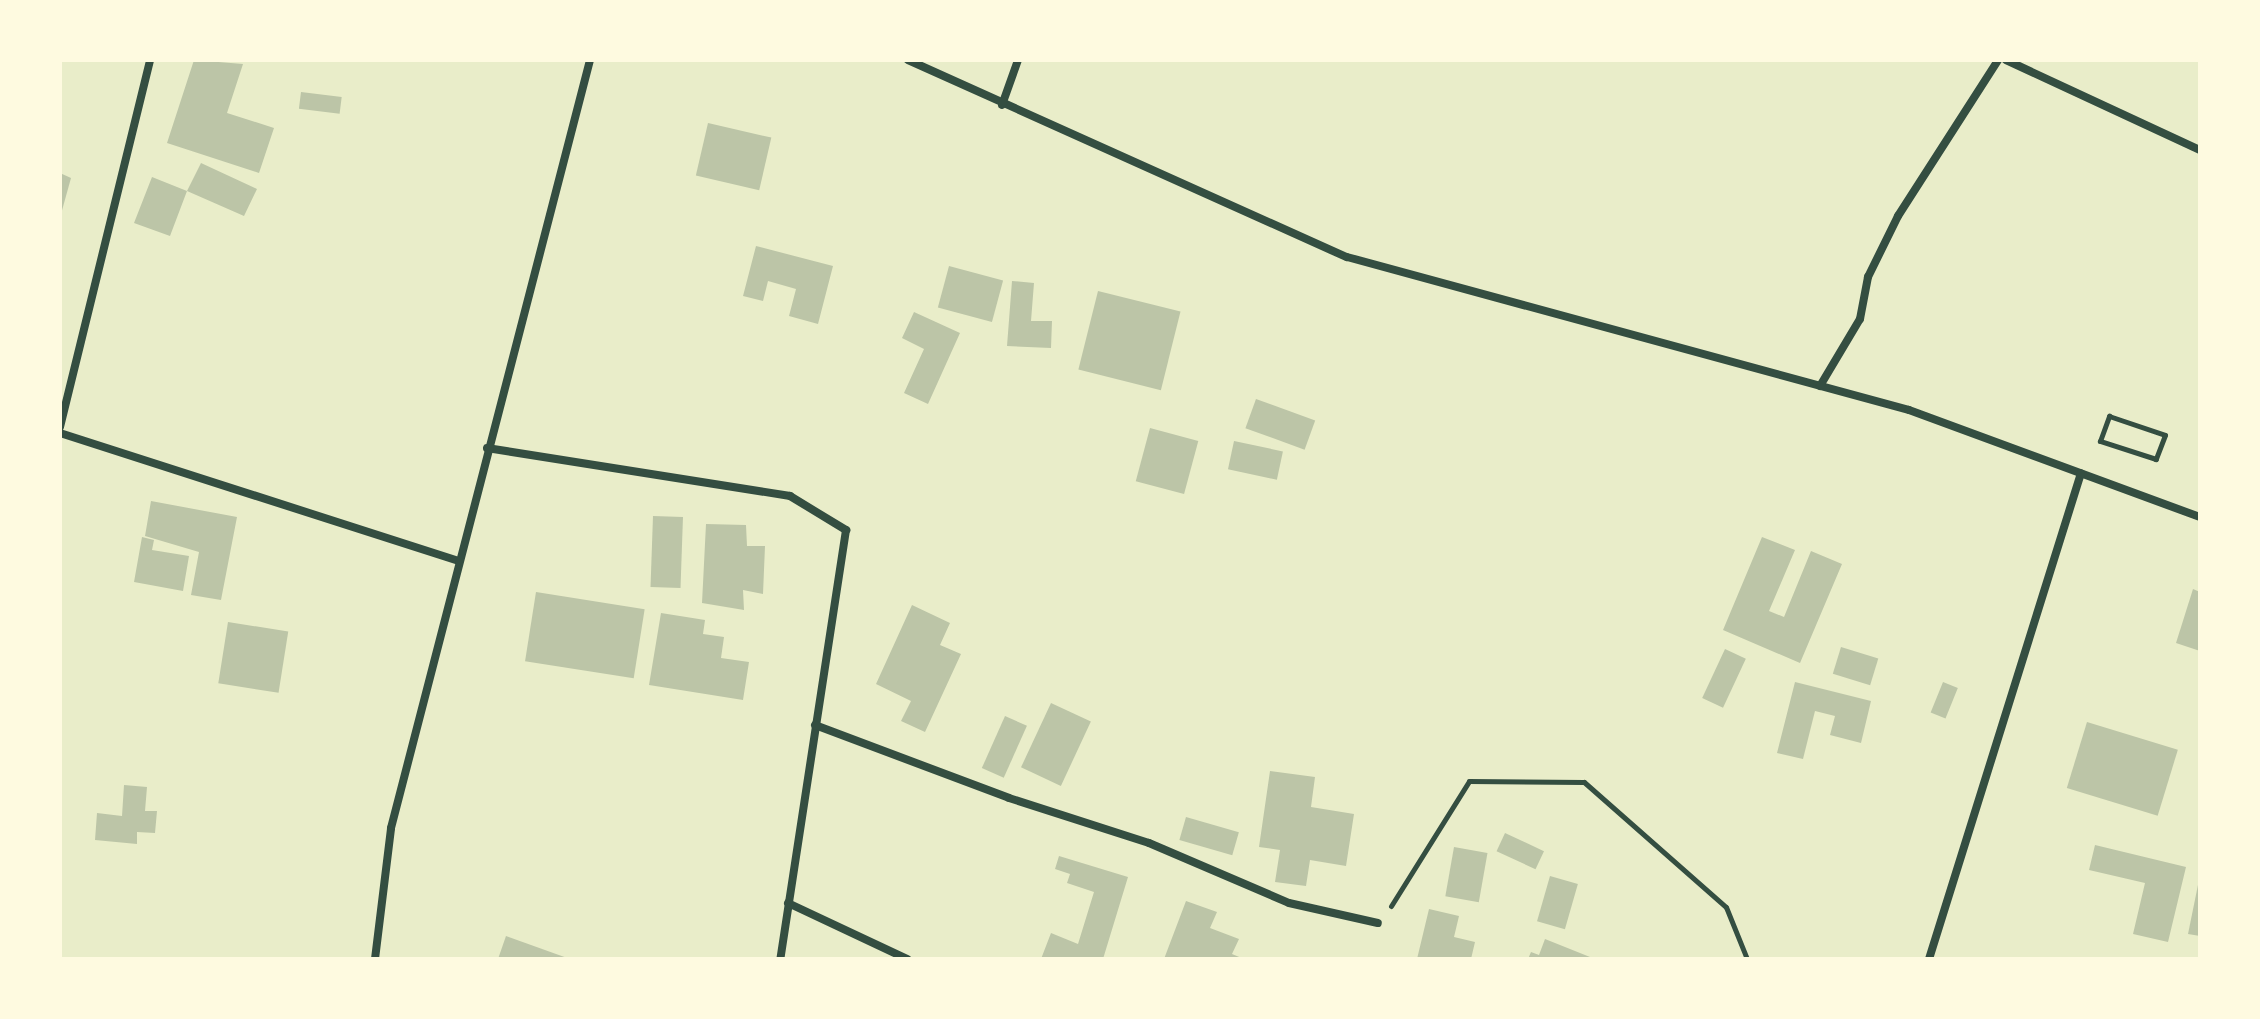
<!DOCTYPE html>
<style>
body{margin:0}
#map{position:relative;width:2260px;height:1019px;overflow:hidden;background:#e9edc9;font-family:Rubik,sans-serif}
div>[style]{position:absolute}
.building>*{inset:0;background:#bcc5a7;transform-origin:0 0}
.path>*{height:5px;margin:-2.5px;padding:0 2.5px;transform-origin:2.5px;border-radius:2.5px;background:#344e41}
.minor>*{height:8px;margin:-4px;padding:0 4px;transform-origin:4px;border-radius:4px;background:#344e41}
span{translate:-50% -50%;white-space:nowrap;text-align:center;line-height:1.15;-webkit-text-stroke:6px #fefae0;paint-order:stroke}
.frame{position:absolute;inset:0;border:62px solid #fefae0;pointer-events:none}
</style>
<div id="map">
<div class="building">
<div style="clip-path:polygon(194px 60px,243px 64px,227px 113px,274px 128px,259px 173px,167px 143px)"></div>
<div style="left:301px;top:92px;width:41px;height:17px;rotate:7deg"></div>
<div style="left:708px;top:123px;width:65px;height:54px;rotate:13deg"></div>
<div style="clip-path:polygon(201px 163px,257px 189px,244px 216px,187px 191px,170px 236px,134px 223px,152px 177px,187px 191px)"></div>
<div style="clip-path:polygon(60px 173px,71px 178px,61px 214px,60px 214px)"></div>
<div style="clip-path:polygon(756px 246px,833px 266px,818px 324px,789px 316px,796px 289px,768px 281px,763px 301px,743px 296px)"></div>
<div style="left:949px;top:266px;width:56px;height:43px;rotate:15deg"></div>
<div style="clip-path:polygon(1012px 281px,1034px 283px,1031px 321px,1052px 321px,1051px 348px,1007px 346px)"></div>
<div style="left:1098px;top:291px;width:85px;height:81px;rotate:14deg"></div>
<div style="clip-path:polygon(914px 312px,960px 333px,928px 404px,904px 393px,924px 349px,902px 338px)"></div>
<div style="left:1256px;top:399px;width:63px;height:31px;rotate:20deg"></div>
<div style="left:1150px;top:428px;width:50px;height:55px;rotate:15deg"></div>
<div style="left:1234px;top:441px;width:50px;height:29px;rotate:12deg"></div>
<div style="clip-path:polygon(151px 501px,237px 517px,221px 600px,191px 595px,199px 552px,145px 536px)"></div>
<div style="left:653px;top:516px;width:30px;height:71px;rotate:2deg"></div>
<div style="clip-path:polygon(706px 524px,746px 525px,747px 546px,765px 546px,763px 594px,743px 590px,744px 610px,702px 603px)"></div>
<div style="clip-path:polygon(142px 537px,154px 540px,152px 550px,189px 556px,183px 591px,134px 582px)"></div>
<div style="clip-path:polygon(1762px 537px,1795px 550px,1769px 611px,1784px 617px,1811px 551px,1842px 564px,1800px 663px,1723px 630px)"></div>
<div style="clip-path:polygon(2193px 589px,2200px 592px,2200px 651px,2176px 643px)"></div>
<div style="left:536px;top:592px;width:110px;height:70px;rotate:9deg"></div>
<div style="clip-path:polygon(912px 605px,950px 623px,940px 645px,961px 654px,925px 732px,901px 721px,911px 701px,876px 684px)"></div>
<div style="clip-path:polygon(661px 613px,705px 620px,703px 634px,724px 637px,721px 658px,749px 662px,743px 700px,649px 685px)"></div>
<div style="left:228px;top:622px;width:61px;height:62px;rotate:9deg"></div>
<div style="left:1841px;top:647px;width:39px;height:28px;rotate:17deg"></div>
<div style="left:1725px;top:649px;width:23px;height:54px;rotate:25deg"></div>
<div style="clip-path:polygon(1795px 682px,1871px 701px,1861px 743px,1830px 735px,1835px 716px,1815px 711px,1803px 759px,1777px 753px)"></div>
<div style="left:1943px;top:682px;width:16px;height:33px;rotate:22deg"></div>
<div style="left:1051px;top:703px;width:44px;height:71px;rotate:25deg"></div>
<div style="left:1005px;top:716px;width:24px;height:57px;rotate:24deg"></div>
<div style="left:2087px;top:722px;width:95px;height:69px;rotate:17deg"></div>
<div style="clip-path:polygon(1270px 771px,1315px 777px,1311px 807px,1354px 814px,1346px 866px,1310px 860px,1306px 886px,1275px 882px,1280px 850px,1259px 847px)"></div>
<div style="clip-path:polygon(124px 785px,147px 787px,145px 811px,157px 811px,155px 833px,137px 832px,137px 844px,95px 840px,97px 813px,122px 816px)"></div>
<div style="left:1186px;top:817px;width:55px;height:24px;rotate:16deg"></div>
<div style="left:1505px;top:833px;width:43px;height:20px;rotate:25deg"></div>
<div style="clip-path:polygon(2095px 845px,2186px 867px,2168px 942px,2133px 934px,2145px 883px,2089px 870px)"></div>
<div style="left:1454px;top:847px;width:34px;height:50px;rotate:10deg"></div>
<div style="clip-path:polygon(1059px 856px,1128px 877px,1103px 959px,1041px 959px,1051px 933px,1078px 944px,1094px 892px,1067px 883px,1070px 874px,1055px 869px)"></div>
<div style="left:1550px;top:876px;width:29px;height:47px;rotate:16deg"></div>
<div style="clip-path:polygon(2199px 880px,2200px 880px,2200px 936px,2188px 934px)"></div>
<div style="clip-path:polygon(1186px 901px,1217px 912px,1210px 928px,1239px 939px,1232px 954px,1244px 959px,1164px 959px)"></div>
<div style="clip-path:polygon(1429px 909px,1459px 916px,1454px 937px,1475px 942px,1471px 959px,1417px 959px)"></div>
<div style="clip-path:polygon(506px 936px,570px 959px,498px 959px)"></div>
<div style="clip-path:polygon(1545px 939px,1595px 959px,1528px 959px,1531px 952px,1539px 955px)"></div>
</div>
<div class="path">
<div style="left:2109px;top:416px;width:59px;rotate:18.7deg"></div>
<div style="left:2165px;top:435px;width:26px;rotate:111deg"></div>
<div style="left:2156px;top:459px;width:59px;rotate:-162.2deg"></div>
<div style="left:2100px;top:441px;width:27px;rotate:-70deg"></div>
<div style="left:1391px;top:906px;width:147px;rotate:-58deg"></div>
<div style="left:1469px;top:781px;width:115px;rotate:0.5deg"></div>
<div style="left:1584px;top:782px;width:189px;rotate:41.4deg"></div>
<div style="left:1726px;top:907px;width:56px;rotate:68deg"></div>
</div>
<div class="minor">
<div style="left:908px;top:60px;width:481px;rotate:24.2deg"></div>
<div style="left:1347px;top:257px;width:582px;rotate:15.23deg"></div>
<div style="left:1909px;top:410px;width:310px;rotate:20.2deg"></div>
<div style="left:2006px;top:60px;width:214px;rotate:24.9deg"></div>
<div style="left:1002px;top:105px;width:48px;rotate:-70.4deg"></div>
<div style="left:1820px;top:386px;width:78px;rotate:-59.2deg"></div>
<div style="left:1860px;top:319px;width:43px;rotate:-79.2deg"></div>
<div style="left:1868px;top:277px;width:68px;rotate:-63.8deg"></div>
<div style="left:1898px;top:216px;width:185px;rotate:-57.3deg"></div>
<div style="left:60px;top:427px;width:378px;rotate:-76.2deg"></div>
<div style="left:60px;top:433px;width:418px;rotate:17.8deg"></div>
<div style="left:487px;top:448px;width:307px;rotate:9deg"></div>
<div style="left:790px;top:496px;width:66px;rotate:31.3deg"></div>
<div style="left:846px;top:530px;width:434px;rotate:98.7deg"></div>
<div style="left:815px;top:725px;width:207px;rotate:20.6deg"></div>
<div style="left:1009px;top:798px;width:147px;rotate:17.8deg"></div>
<div style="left:1149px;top:843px;width:152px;rotate:23.2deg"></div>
<div style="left:1289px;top:903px;width:91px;rotate:12.7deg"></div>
<div style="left:788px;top:903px;width:132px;rotate:25.2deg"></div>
<div style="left:375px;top:959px;width:132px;rotate:-83deg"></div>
<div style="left:391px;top:828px;width:793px;rotate:-75.47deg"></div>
<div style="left:1929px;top:959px;width:509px;rotate:-72.63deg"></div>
</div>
<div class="frame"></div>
</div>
